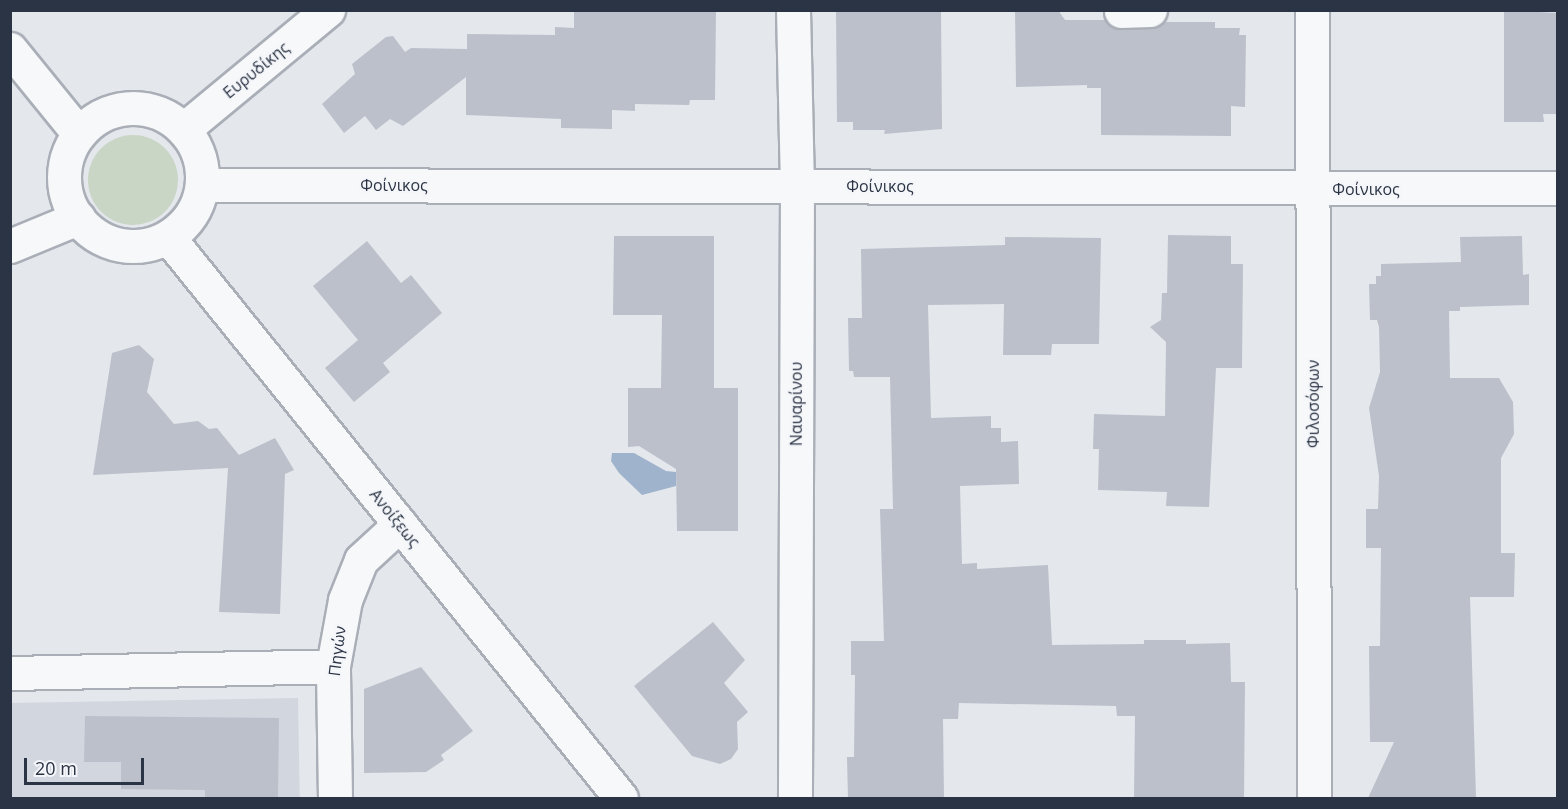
<!DOCTYPE html>
<meta charset="utf-8">
<style>
body{margin:0}
#map{position:relative;width:1568px;height:809px;overflow:hidden;background:#e4e7ec;font-family:"Open Sans",sans-serif}
div>[style]{position:absolute}
.built>*{inset:0;background:#d2d6de;transform-origin:0 0}
.green>*{inset:0;background:#c9d6c5}
.round{border-radius:50%}
.water>*{inset:0;background:#9fb4cc}
.building>*{inset:0;background:#bbc0ca}
.roads{filter:drop-shadow(2px 0 #a9aeb7) drop-shadow(-2px 0 #a9aeb7) drop-shadow(0 2px #a9aeb7) drop-shadow(0 -2px #a9aeb7)}
.minor>*{height:33px;margin:-16.5px;padding:0 16.5px;transform-origin:16.5px;border-radius:16.5px;background:#f7f8fa}
.minor>.ring{margin:-16.5px;padding:0;box-sizing:content-box;background:none;border:33px solid #f7f8fa;border-radius:50%}
span{translate:-50% -50%;white-space:nowrap;text-align:center;line-height:1.15;-webkit-text-stroke:4.5px #f4f6f9;paint-order:stroke}
.street-label{font-size:16px;color:#2b3445}
.frame{position:absolute;inset:0;border:12px solid #2b3445;pointer-events:none}
.scale{position:absolute;left:24px;top:758px;width:120px;height:27px;box-sizing:border-box;border:3px solid #2b3445;border-top:0;padding-left:8px;font-size:18px;line-height:21px;white-space:nowrap;color:#2b3445;-webkit-text-stroke:4px #f4f6f9;paint-order:stroke}
</style>
<div id="map">
<div class="built">
<div style="left:298px;top:698px;width:100px;height:288px;rotate:89deg"></div>
</div>
<div class="green">
<div class="round" style="left:88px;top:135px;width:90px;height:90px"></div>
</div>
<div class="water">
<div style="clip-path:polygon(612px 453px,634px 453px,666px 471px,676px 472px,676px 486px,642px 495px,619px 473px,611px 461px)"></div>
</div>
<div class="building">
<div style="clip-path:polygon(574px 10px,716px 10px,715px 100px,690px 100px,689px 105px,635px 104px,635px 111px,612px 110px,612px 129px,561px 128px,561px 119px,466px 115px,466px 77px,403px 126px,390px 119px,376px 130px,365px 116px,344px 133px,322px 104px,355px 74px,352px 64px,386px 37px,393px 36px,405px 52px,411px 48px,467px 49px,467px 34px,555px 35px,555px 27px,574px 28px)"></div>
<div style="clip-path:polygon(836px 10px,941px 10px,942px 129px,884px 134px,885px 130px,853px 130px,853px 122px,837px 122px)"></div>
<div style="clip-path:polygon(1015px 10px,1058px 10px,1065px 20px,1105px 20px,1122px 30px,1151px 29px,1164px 22px,1215px 22px,1215px 28px,1240px 28px,1239px 35px,1246px 35px,1245px 107px,1231px 106px,1231px 136px,1101px 135px,1101px 88px,1087px 88px,1087px 85px,1016px 87px)"></div>
<div style="clip-path:polygon(1504px 10px,1557px 13px,1557px 114px,1543px 114px,1544px 122px,1504px 122px)"></div>
<div style="clip-path:polygon(1168px 235px,1231px 236px,1231px 264px,1243px 264px,1242px 368px,1216px 368px,1209px 507px,1166px 506px,1167px 492px,1098px 490px,1099px 449px,1093px 449px,1094px 414px,1165px 416px,1166px 342px,1150px 327px,1161px 320px,1162px 293px,1167px 293px)"></div>
<div style="clip-path:polygon(614px 236px,714px 236px,714px 388px,738px 388px,738px 531px,677px 531px,676px 469px,639px 446px,628px 447px,628px 388px,661px 388px,662px 315px,613px 315px)"></div>
<div style="clip-path:polygon(1522px 236px,1523px 275px,1529px 274px,1529px 305px,1460px 307px,1460px 311px,1449px 311px,1450px 378px,1499px 378px,1513px 402px,1514px 434px,1501px 458px,1501px 553px,1515px 553px,1514px 597px,1470px 597px,1476px 798px,1368px 798px,1394px 742px,1370px 742px,1369px 646px,1380px 646px,1381px 548px,1366px 548px,1366px 509px,1378px 509px,1379px 476px,1369px 408px,1380px 372px,1379px 327px,1377px 320px,1370px 320px,1369px 284px,1376px 284px,1376px 276px,1381px 276px,1381px 264px,1461px 262px,1460px 237px)"></div>
<div style="clip-path:polygon(1005px 237px,1101px 238px,1099px 344px,1052px 344px,1051px 355px,1003px 355px,1004px 304px,928px 305px,931px 418px,991px 416px,991px 428px,1001px 428px,1001px 442px,1018px 441px,1019px 484px,960px 486px,962px 564px,977px 563px,977px 569px,1048px 565px,1052px 645px,1144px 644px,1144px 640px,1186px 640px,1186px 644px,1230px 643px,1231px 682px,1245px 682px,1244px 798px,1134px 798px,1135px 716px,1117px 716px,1116px 706px,959px 703px,958px 719px,943px 719px,944px 798px,848px 798px,847px 757px,854px 757px,855px 675px,851px 675px,851px 641px,884px 641px,880px 509px,893px 509px,890px 377px,854px 377px,853px 371px,849px 371px,848px 318px,862px 318px,861px 249px,1005px 245px)"></div>
<div style="clip-path:polygon(367px 241px,401px 283px,411px 275px,442px 313px,383px 363px,390px 372px,354px 402px,325px 368px,358px 340px,313px 286px)"></div>
<div style="clip-path:polygon(139px 345px,154px 359px,147px 392px,174px 424px,198px 421px,209px 429px,217px 428px,239px 455px,275px 438px,294px 470px,285px 474px,280px 614px,219px 612px,228px 468px,93px 475px,112px 353px)"></div>
<div style="clip-path:polygon(713px 622px,745px 660px,724px 683px,748px 712px,737px 722px,738px 749px,731px 759px,720px 764px,692px 756px,634px 686px)"></div>
<div style="clip-path:polygon(421px 667px,473px 731px,441px 755px,444px 760px,426px 772px,364px 773px,364px 689px)"></div>
<div style="clip-path:polygon(85px 716px,279px 718px,278px 798px,205px 798px,205px 790px,121px 789px,121px 762px,84px 762px)"></div>
</div>
<div class="roads">
<div class="minor">
<div style="left:793px;top:10px;width:176px;rotate:88.7deg"></div>
<div style="left:797px;top:186px;width:612px;rotate:90.19deg"></div>
<div style="left:1312px;top:10px;width:788px;rotate:89.85deg"></div>
<div style="left:1121px;top:11px;width:29px;rotate:-2deg"></div>
<div style="left:10px;top:49px;width:109px;rotate:50.9deg"></div>
<div class="ring" style="left:64px;top:108px;width:105px;height:105px"></div>
<div style="left:184px;top:129px;width:187px;rotate:-39.6deg"></div>
<div style="left:202px;top:185px;width:1356px;rotate:0.13deg"></div>
<div style="left:168px;top:237px;width:721px;rotate:51.08deg"></div>
<div style="left:10px;top:246px;width:74px;rotate:-22.4deg"></div>
<div style="left:10px;top:673px;width:323px;rotate:-1.2deg"></div>
<div style="left:335px;top:798px;width:132px;rotate:-90.9deg"></div>
<div style="left:333px;top:666px;width:67px;rotate:-79.7deg"></div>
<div style="left:345px;top:600px;width:43px;rotate:-68.2deg"></div>
<div style="left:361px;top:560px;width:53px;rotate:-42.7deg"></div>
</div>
</div>
<div class="street-label">
<span style="left:256px;top:70px;rotate:-39deg">Ευρυδίκης</span>
<span style="left:394px;top:185px">Φοίνικος</span>
<span style="left:880px;top:186px">Φοίνικος</span>
<span style="left:1366px;top:189px">Φοίνικος</span>
<span style="left:796px;top:404px;rotate:-90deg">Ναυαρίνου</span>
<span style="left:1313px;top:404px;rotate:-90deg">Φιλοσόφων</span>
<span style="left:395px;top:518px;rotate:51deg">Ανοίξεως</span>
<span style="left:337px;top:651px;rotate:-83deg">Πηγών</span>
</div>
<div class="frame"></div>
<div class="scale">20 m</div>
</div>
